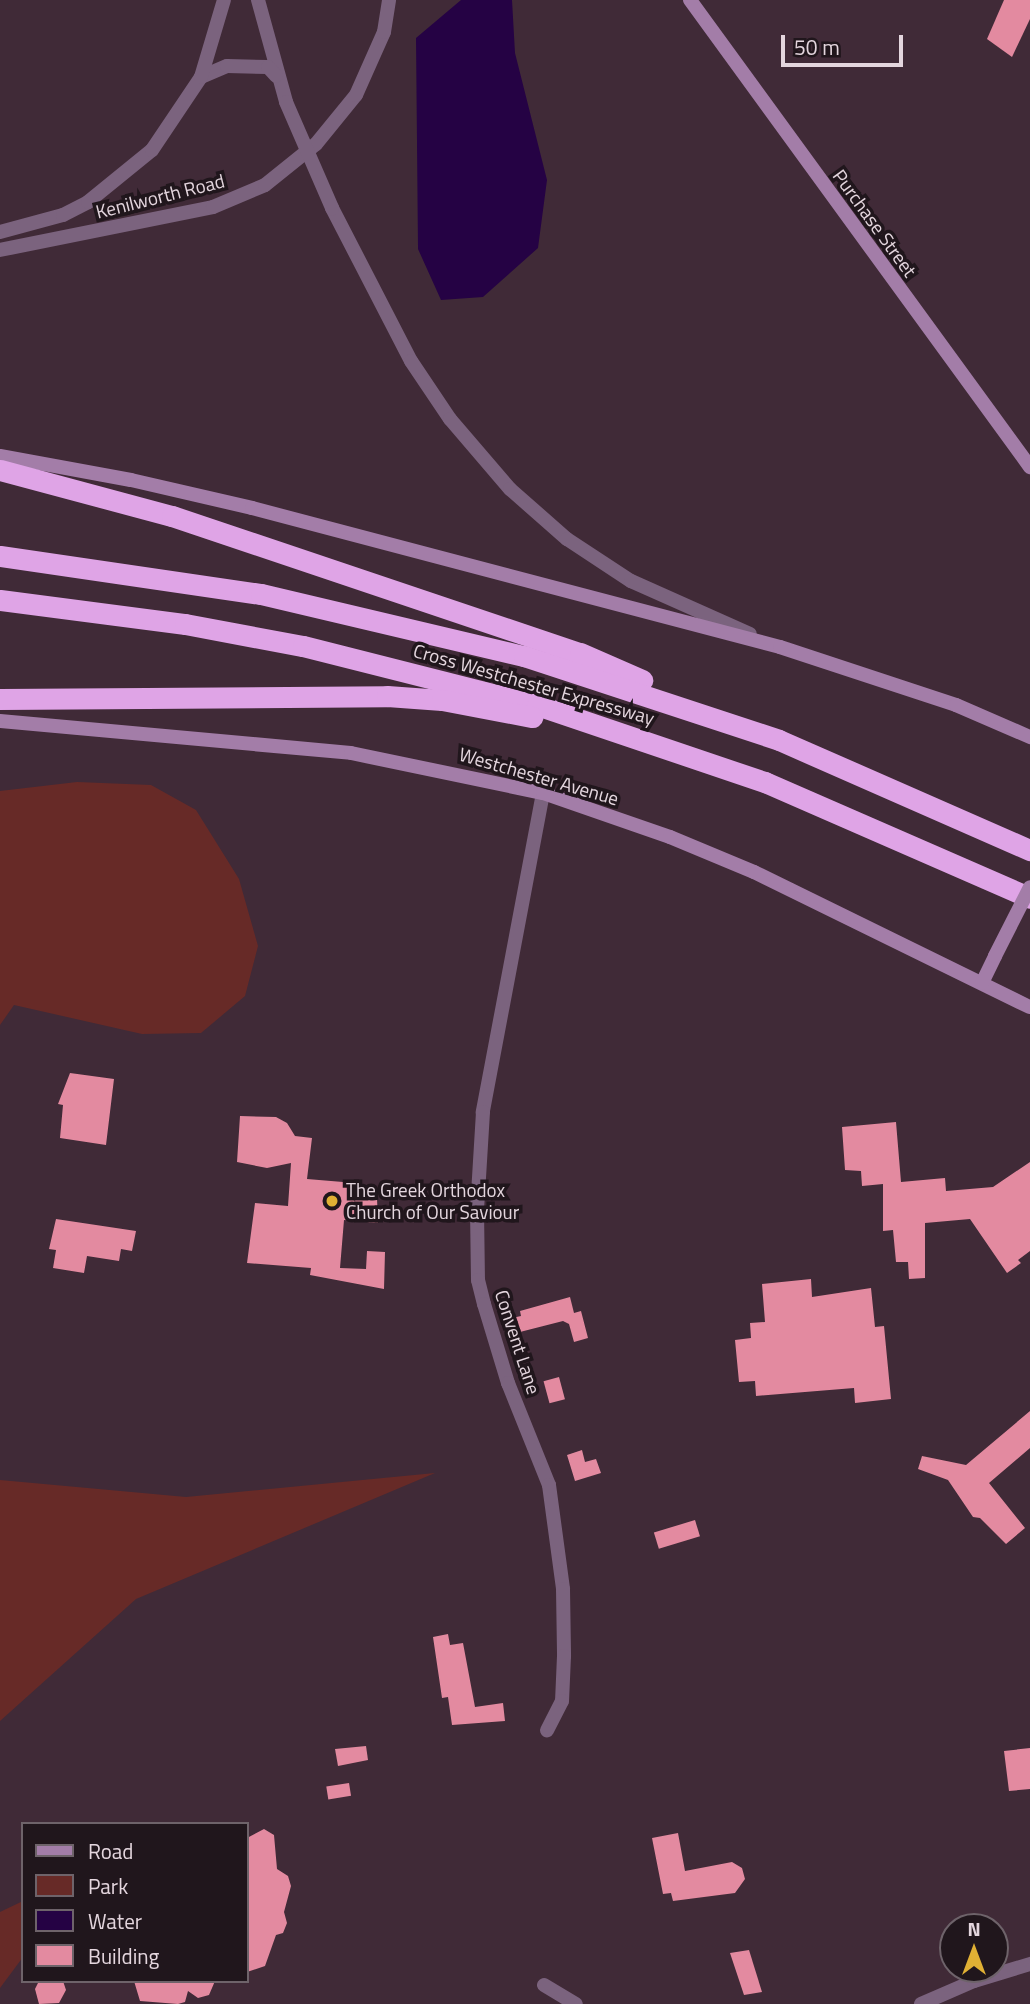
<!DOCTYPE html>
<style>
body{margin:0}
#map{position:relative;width:1030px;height:2004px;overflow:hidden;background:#402a37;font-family:"Titillium Web",sans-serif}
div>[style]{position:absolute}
.green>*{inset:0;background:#672a27}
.water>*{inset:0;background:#250244}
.building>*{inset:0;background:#e38aa0;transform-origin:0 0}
.minor>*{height:14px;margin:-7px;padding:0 7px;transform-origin:7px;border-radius:7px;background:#7b637e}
.tertiary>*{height:14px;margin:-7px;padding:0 7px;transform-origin:7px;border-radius:7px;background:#7b637e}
.secondary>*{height:14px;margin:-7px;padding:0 7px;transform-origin:7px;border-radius:7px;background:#a37da8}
.motorway>*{height:21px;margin:-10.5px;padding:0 10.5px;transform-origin:10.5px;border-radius:10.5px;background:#dfa4e6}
.tertiary-bridge>*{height:14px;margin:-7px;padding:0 7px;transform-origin:7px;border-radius:7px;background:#7b637e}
.secondary-bridge>*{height:14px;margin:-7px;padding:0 7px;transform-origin:7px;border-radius:7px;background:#a37da8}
.dots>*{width:19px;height:19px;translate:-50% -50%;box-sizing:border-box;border:4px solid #20161c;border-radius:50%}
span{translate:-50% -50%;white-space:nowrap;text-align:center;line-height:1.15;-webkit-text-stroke:7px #20161c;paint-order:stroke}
.street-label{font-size:19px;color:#e4d6de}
.poi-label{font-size:19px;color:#e4d6de}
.left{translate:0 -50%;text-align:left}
.legend{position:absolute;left:21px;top:1822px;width:228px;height:161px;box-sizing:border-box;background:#20161c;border:2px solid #6e636a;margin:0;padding:9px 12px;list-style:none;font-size:21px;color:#e4d6de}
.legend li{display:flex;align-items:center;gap:14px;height:35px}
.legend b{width:35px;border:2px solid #6e636a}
.north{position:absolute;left:939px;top:1913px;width:70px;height:70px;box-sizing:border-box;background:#20161c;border:2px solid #6e636a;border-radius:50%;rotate:0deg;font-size:19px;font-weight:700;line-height:28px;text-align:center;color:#e4d6de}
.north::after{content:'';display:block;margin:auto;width:24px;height:32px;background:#e0b034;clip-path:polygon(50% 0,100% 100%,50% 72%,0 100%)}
.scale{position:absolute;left:781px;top:35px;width:122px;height:32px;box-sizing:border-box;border:4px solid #e4d6de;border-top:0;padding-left:9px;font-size:21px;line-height:24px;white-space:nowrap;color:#e4d6de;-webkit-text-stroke:5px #20161c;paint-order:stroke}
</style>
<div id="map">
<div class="green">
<div style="clip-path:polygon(77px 782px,151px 785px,196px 810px,239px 879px,258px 946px,245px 996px,201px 1033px,142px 1034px,14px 1005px,0 1025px,0 791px)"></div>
<div style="clip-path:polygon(435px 1473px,136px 1599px,0 1721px,0 1480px,186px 1497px)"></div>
<div style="clip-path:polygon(23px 1901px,23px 1957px,0 1988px,0 1912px)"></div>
</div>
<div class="water">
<div style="clip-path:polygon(461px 0,512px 0,515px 53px,547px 180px,538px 248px,483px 297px,441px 300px,418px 249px,416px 38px)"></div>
</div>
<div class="building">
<div style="clip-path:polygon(1004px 0,1030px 0,1030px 19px,1012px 57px,987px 39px)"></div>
<div style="clip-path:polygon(70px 1073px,114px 1079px,106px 1145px,60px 1138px,63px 1105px,58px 1104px)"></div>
<div style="clip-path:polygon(240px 1116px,276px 1117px,287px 1123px,295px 1136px,312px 1138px,307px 1179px,355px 1183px,354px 1197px,377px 1198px,378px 1223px,344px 1220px,340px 1268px,366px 1269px,367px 1251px,385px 1252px,384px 1289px,310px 1275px,311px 1268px,247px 1263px,255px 1203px,288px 1206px,291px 1163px,267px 1168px,237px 1162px)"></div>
<div style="clip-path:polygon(896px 1122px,901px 1182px,945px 1178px,946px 1191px,993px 1187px,1030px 1162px,1030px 1251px,1018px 1260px,1021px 1263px,1007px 1273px,970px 1219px,925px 1223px,925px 1278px,909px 1279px,908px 1262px,896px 1262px,893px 1230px,883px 1231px,883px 1184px,862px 1186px,861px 1171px,845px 1170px,842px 1127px)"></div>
<div style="clip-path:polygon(56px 1219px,136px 1231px,132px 1251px,121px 1249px,119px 1261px,87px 1256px,84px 1273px,53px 1268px,56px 1250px,49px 1249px)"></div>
<div style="clip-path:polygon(811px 1279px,812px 1297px,871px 1288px,875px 1327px,884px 1326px,891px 1399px,855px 1403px,854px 1388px,756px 1396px,755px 1381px,739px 1382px,735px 1340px,751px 1338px,750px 1323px,765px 1322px,762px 1284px)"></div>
<div style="clip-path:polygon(570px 1297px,574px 1313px,581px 1311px,588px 1338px,574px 1342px,569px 1324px,563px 1321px,516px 1333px,512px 1318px,521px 1316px,520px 1311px)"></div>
<div style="left:559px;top:1377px;width:23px;height:16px;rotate:75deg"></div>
<div style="clip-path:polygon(1030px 1411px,1030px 1448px,989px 1483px,1025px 1528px,1006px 1544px,980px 1518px,973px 1517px,948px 1480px,918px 1469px,922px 1456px,966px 1465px)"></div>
<div style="clip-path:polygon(582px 1450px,585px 1462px,596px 1459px,601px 1473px,575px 1481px,567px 1455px)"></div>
<div style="left:695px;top:1520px;width:17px;height:43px;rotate:73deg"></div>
<div style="clip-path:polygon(448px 1634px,450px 1645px,463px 1643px,475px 1707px,503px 1703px,505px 1721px,452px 1725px,448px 1697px,442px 1698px,433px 1637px)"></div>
<div style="clip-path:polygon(366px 1746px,368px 1760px,338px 1766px,335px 1749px)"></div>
<div style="clip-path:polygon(1030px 1748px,1030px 1789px,1009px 1791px,1004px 1751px)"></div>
<div style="left:349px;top:1783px;width:13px;height:23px;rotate:81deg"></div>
<div style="clip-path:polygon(264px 1829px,274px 1835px,277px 1869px,288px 1876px,291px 1886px,284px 1912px,287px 1923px,283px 1933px,276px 1935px,265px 1966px,247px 1972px,247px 1838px)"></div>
<div style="clip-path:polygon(678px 1833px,685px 1871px,732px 1862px,742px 1868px,745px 1879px,735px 1893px,673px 1901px,671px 1893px,663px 1894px,652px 1838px)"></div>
<div style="clip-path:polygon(749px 1950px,762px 1992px,744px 1995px,730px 1953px)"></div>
<div style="clip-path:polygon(39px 1981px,63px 1981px,66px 1990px,59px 2003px,39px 2004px,35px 1989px)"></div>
<div style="clip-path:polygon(134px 1981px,215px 1981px,209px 1995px,198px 1998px,188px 1991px,185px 2002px,178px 2004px,140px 2001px)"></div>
</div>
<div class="minor">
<div style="left:543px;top:793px;width:325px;rotate:100.7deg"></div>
<div style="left:483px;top:1112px;width:98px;rotate:93.5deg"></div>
<div style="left:477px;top:1210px;width:70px;rotate:89.2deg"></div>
<div style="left:478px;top:1280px;width:25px;rotate:76deg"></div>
<div style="left:484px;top:1304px;width:83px;rotate:73.1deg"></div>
<div style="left:508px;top:1383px;width:110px;rotate:68.1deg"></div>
<div style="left:549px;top:1485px;width:105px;rotate:82.3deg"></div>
<div style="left:563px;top:1589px;width:67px;rotate:89.1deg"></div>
<div style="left:564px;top:1656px;width:45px;rotate:92.5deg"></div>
<div style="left:562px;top:1701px;width:33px;rotate:117deg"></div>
<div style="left:544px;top:1985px;width:37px;rotate:31deg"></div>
<div style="left:921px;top:2004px;width:58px;rotate:-23.5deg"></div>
<div style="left:974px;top:1981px;width:59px;rotate:-16.9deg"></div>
</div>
<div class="tertiary">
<div style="left:258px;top:0;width:106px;rotate:74.6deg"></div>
<div style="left:201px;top:77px;width:28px;rotate:-23deg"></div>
<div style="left:227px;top:66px;width:41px;rotate:1.4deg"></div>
<div style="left:268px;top:67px;width:12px;rotate:48deg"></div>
<div style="left:332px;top:208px;width:172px;rotate:62.7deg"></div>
<div style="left:411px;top:361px;width:70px;rotate:56.1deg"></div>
<div style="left:450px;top:419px;width:92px;rotate:49.4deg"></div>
<div style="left:510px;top:489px;width:76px;rotate:41.3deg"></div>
<div style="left:567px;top:539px;width:77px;rotate:33.3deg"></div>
<div style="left:631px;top:581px;width:130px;rotate:24deg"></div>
<div style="left:0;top:232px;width:65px;rotate:-15.1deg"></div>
<div style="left:63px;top:215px;width:28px;rotate:-27deg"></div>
<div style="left:88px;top:202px;width:82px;rotate:-39.1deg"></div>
<div style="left:152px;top:150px;width:88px;rotate:-56.1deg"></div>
<div style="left:201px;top:77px;width:80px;rotate:-73.4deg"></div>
<div style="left:0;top:250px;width:217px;rotate:-11.4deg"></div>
<div style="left:213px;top:207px;width:56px;rotate:-22.9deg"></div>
<div style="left:265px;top:185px;width:65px;rotate:-38.8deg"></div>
<div style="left:316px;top:144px;width:63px;rotate:-50.8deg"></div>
<div style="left:356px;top:95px;width:69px;rotate:-66deg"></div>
<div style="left:384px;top:32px;width:32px;rotate:-81deg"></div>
</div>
<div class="secondary">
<div style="left:690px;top:0;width:578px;rotate:53.94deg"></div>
<div style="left:0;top:456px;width:133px;rotate:10.4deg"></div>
<div style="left:131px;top:480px;width:124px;rotate:13deg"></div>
<div style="left:252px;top:508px;width:546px;rotate:14.75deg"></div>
<div style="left:780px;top:647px;width:185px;rotate:18.2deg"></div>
<div style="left:956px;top:705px;width:81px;rotate:23.4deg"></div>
<div style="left:0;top:721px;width:352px;rotate:5.2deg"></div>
<div style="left:351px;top:753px;width:196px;rotate:11.8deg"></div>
<div style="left:543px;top:793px;width:134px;rotate:19.1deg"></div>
<div style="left:670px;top:837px;width:91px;rotate:22.6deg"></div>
<div style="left:754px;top:872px;width:307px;rotate:26.1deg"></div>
<div style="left:982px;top:983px;width:30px;rotate:-64deg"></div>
</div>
<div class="motorway">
<div style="left:0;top:470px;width:178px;rotate:15deg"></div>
<div style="left:172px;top:516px;width:430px;rotate:18.6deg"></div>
<div style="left:580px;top:653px;width:68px;rotate:23.5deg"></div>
<div style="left:0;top:556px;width:264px;rotate:8.3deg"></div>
<div style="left:261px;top:594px;width:270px;rotate:13.3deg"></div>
<div style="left:524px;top:656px;width:268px;rotate:18.2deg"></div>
<div style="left:779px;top:740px;width:274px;rotate:23.7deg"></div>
<div style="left:0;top:600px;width:187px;rotate:7.4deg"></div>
<div style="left:185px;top:624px;width:120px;rotate:10.6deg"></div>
<div style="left:303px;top:646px;width:241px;rotate:14.2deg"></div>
<div style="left:537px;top:705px;width:241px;rotate:18.7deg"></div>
<div style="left:765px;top:782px;width:289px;rotate:23.6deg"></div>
<div style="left:0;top:699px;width:387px;rotate:-0.4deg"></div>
<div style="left:387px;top:696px;width:55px;rotate:4.2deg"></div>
<div style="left:442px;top:700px;width:92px;rotate:10.7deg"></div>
</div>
<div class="tertiary-bridge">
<div style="left:286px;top:102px;width:116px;rotate:66.5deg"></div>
</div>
<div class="secondary-bridge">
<div style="left:995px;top:956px;width:77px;rotate:-63.1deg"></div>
</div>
<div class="dots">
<div style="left:332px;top:1201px;background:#e0b034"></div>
</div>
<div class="street-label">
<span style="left:160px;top:196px;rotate:-14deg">Kenilworth Road</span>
<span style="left:875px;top:223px;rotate:54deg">Purchase Street</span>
<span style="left:534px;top:684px;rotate:16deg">Cross Westchester Expressway</span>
<span style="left:539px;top:776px;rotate:16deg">Westchester Avenue</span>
<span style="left:518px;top:1342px;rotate:72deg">Convent Lane</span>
</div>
<div class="poi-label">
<span class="left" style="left:346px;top:1201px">The Greek Orthodox<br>Church of Our Saviour</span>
</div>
<ul class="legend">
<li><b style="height:9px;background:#a37da8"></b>Road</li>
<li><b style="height:19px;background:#672a27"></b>Park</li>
<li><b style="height:19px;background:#250244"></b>Water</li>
<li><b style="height:19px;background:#e38aa0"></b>Building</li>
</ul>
<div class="north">N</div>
<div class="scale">50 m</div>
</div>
